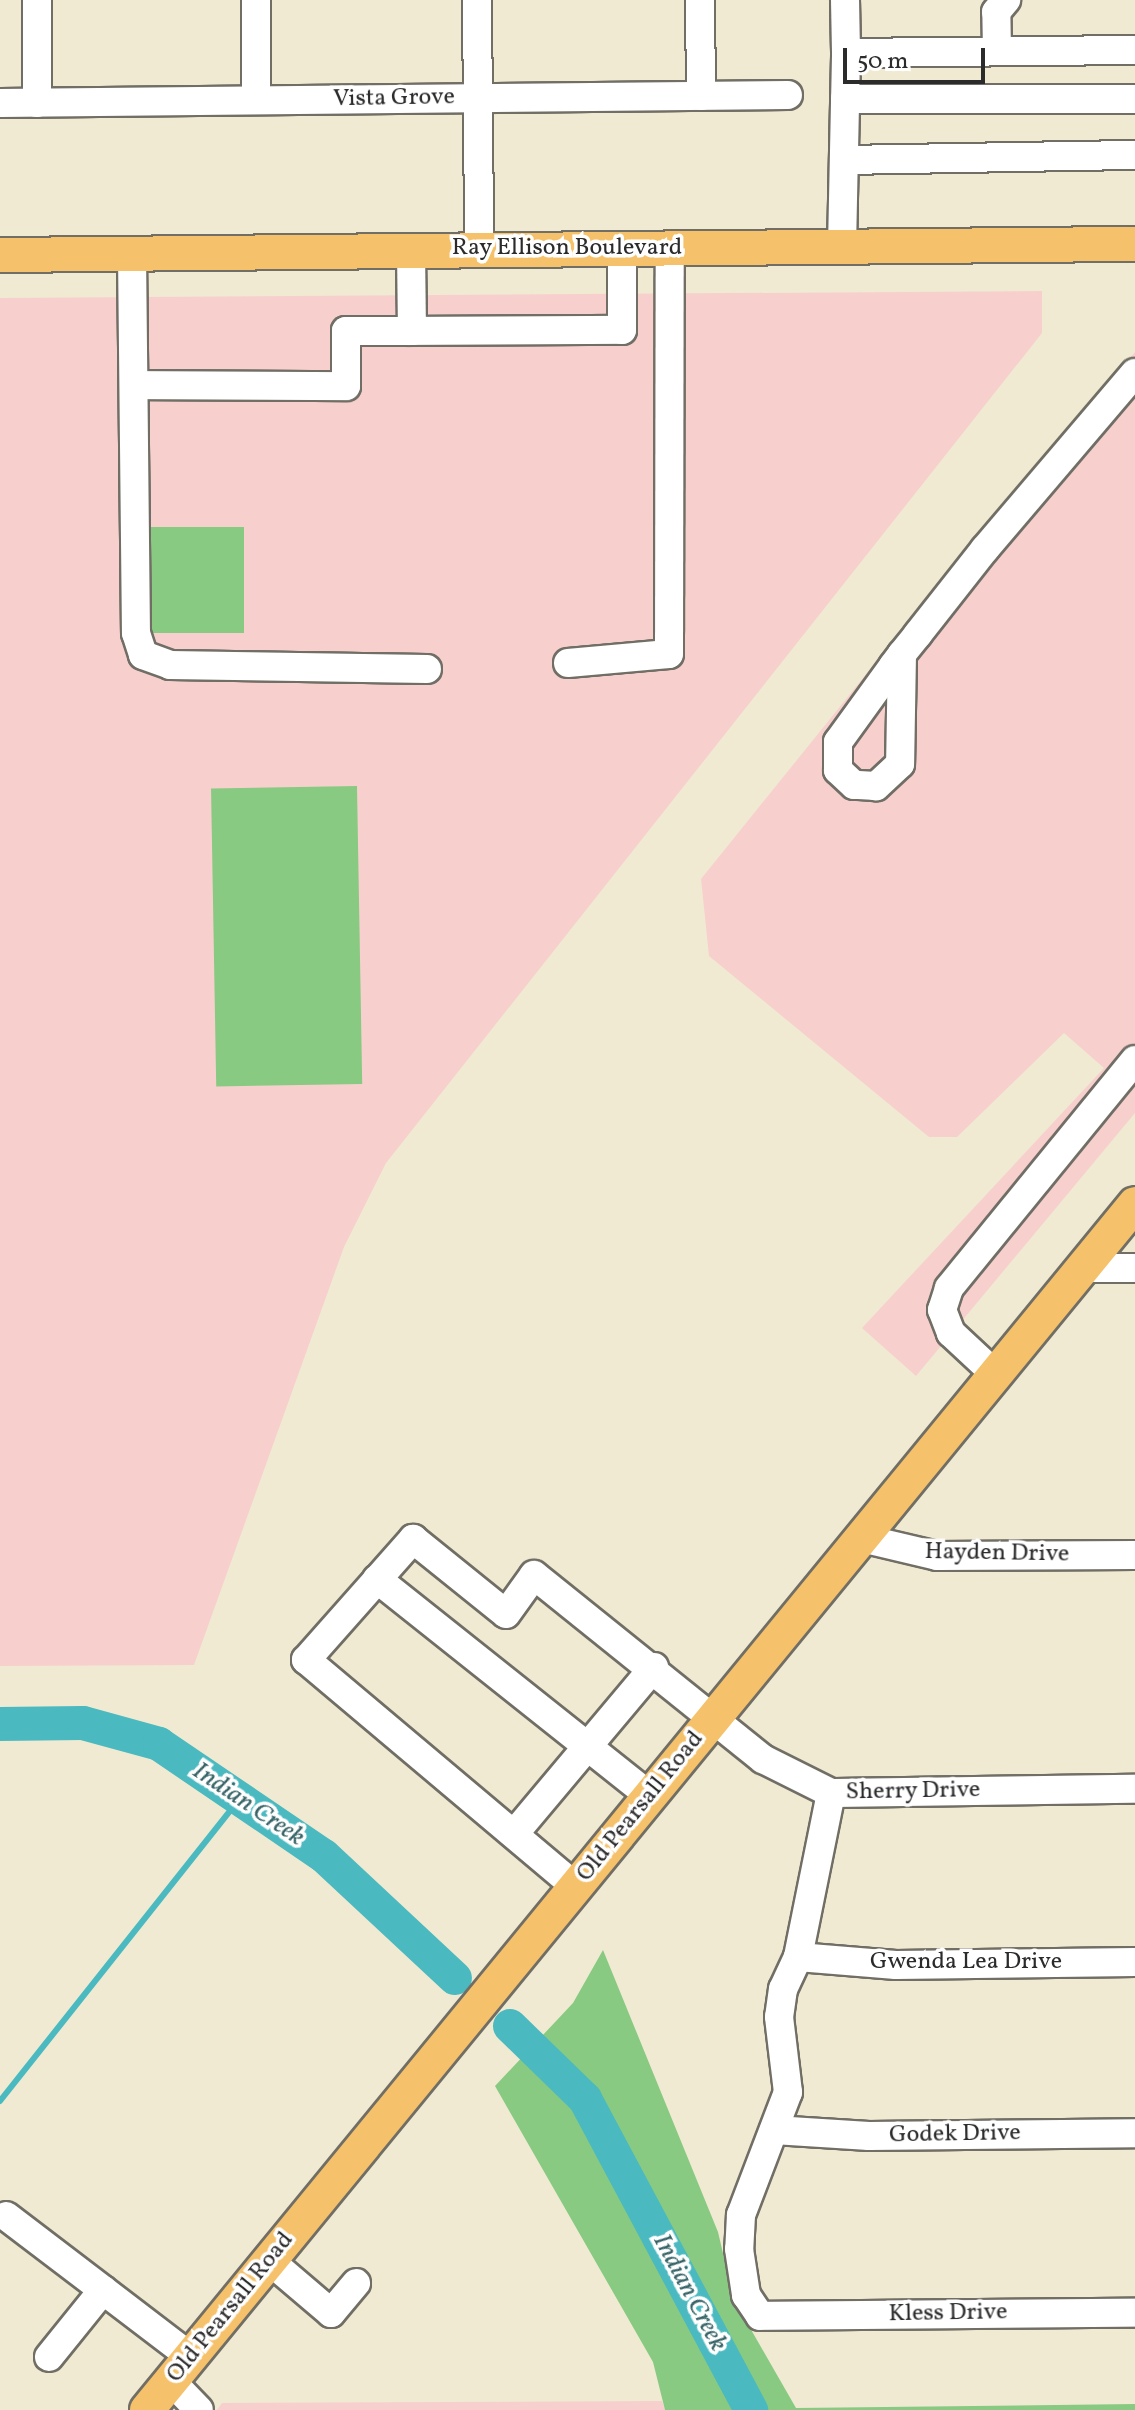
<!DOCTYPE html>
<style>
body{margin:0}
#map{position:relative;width:1135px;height:2410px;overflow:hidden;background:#f0ead2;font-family:Vollkorn,serif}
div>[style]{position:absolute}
.built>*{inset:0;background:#f7d0cd}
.green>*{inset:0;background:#88ca82;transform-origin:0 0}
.stream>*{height:6px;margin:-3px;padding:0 3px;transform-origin:3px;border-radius:3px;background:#4ab9c0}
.river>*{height:34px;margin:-17px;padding:0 17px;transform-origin:17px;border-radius:17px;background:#4ab9c0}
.roads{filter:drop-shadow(2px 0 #706e65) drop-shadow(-2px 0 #706e65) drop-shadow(0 2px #706e65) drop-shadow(0 -2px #706e65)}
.minor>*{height:28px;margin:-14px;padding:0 14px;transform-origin:14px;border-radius:14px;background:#fff}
.major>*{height:34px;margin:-17px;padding:0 17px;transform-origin:17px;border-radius:17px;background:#f5c16b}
span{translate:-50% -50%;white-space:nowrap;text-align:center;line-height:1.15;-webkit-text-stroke:7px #fff;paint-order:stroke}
.street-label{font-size:24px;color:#2b2b2b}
.water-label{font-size:26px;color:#376467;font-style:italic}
.scale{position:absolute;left:843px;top:48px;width:142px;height:36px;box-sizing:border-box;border:4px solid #2b2b2b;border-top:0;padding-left:10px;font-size:24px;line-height:28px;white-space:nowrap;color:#2b2b2b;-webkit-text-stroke:6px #fff;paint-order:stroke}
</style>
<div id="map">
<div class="built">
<div style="clip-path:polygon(1042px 291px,1042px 333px,386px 1163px,344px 1247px,194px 1665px,0 1666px,0 298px)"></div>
<div style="clip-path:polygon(1135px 352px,1135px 1113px,916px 1376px,862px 1328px,1104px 1068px,1064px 1033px,957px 1137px,929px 1137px,709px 956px,701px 879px,934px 590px)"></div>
<div style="clip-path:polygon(662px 2401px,665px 2410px,217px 2410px,222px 2403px)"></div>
</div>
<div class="green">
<div style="left:148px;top:527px;width:96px;height:106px"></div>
<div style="left:357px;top:786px;width:298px;height:146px;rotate:89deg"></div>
<div style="clip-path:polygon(603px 1950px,718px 2232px,734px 2300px,796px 2408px,1135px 2404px,1135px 2410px,665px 2410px,653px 2362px,495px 2086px,573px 2003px)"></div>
</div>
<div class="stream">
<div style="left:0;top:2101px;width:385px;rotate:-51.6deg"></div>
</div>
<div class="river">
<div style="left:0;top:1724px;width:83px;rotate:-0.7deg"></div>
<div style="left:83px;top:1723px;width:79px;rotate:15.4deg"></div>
<div style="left:159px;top:1744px;width:199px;rotate:34.2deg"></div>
<div style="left:324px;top:1856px;width:179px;rotate:43deg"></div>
<div style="left:510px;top:2026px;width:105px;rotate:44.2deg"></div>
<div style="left:585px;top:2099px;width:353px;rotate:61.9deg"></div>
</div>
<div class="roads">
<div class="minor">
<div style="left:256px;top:0;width:100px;rotate:90deg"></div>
<div style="left:477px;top:0;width:250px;rotate:89.5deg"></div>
<div style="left:700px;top:0;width:96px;rotate:89.4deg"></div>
<div style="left:845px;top:0;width:53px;rotate:88.9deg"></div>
<div style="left:997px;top:51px;width:39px;rotate:-91deg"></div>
<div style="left:996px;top:12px;width:16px;rotate:-50deg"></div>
<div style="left:845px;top:99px;width:290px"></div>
<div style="left:0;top:103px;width:788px;rotate:-0.58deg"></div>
<div style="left:37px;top:103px;width:103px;rotate:-90deg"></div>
<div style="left:844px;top:160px;width:291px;rotate:-1deg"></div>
<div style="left:842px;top:247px;width:194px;rotate:-88.8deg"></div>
<div style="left:846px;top:53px;width:289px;rotate:-0.6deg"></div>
<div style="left:411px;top:250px;width:81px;rotate:89.3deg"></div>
<div style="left:412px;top:331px;width:210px;rotate:-0.3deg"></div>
<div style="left:622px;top:330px;width:82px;rotate:-90deg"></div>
<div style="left:132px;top:253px;width:380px;rotate:89.4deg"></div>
<div style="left:136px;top:633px;width:23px;rotate:72deg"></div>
<div style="left:143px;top:655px;width:29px;rotate:20deg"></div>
<div style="left:170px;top:665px;width:257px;rotate:0.9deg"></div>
<div style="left:134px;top:385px;width:212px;rotate:0.3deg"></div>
<div style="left:346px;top:386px;width:55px;rotate:-90deg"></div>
<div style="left:346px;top:331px;width:66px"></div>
<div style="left:902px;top:654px;width:110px;rotate:91deg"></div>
<div style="left:900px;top:764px;width:33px;rotate:137deg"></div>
<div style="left:876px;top:786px;width:22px;rotate:-177deg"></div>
<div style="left:854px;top:785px;width:22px;rotate:-137deg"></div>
<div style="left:838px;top:770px;width:28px;rotate:-90deg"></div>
<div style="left:838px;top:742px;width:94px;rotate:-54.1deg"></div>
<div style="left:893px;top:666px;width:15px;rotate:-53deg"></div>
<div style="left:902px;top:654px;width:26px;rotate:-51deg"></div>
<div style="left:918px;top:634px;width:108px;rotate:-51.8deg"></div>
<div style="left:985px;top:549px;width:231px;rotate:-49.6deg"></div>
<div style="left:568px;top:663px;width:101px;rotate:-5.1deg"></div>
<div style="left:669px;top:654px;width:406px;rotate:-89.9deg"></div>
<div style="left:1082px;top:1268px;width:53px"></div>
<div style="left:994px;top:1373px;width:59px;rotate:-137.1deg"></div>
<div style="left:951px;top:1333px;width:25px;rotate:-111deg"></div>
<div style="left:942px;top:1310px;width:23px;rotate:-72deg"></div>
<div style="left:949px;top:1288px;width:294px;rotate:-50.8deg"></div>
<div style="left:861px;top:1538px;width:78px;rotate:13.3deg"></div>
<div style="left:937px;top:1556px;width:198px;rotate:-0.3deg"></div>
<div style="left:377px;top:1579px;width:349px;rotate:38.5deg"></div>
<div style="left:831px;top:1793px;width:167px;rotate:101.4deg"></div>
<div style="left:798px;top:1957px;width:35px;rotate:115deg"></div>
<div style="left:783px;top:1989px;width:28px;rotate:98deg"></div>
<div style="left:779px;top:2017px;width:76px;rotate:83.2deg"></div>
<div style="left:788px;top:2092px;width:132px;rotate:110.9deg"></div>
<div style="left:741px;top:2215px;width:34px;rotate:93deg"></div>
<div style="left:739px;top:2249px;width:47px;rotate:81.3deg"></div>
<div style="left:746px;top:2295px;width:25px;rotate:56deg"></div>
<div style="left:760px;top:2316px;width:375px;rotate:-0.5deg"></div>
<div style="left:514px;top:1834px;width:218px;rotate:-50deg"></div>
<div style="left:576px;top:1887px;width:353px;rotate:-139.9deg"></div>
<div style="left:306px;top:1660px;width:162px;rotate:-48.5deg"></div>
<div style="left:413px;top:1539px;width:119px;rotate:38.9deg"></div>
<div style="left:506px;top:1614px;width:48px;rotate:-54.3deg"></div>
<div style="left:534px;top:1575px;width:294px;rotate:38.8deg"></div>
<div style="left:763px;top:1759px;width:76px;rotate:26.6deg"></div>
<div style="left:831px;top:1793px;width:304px;rotate:-0.8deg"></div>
<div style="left:798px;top:1957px;width:98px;rotate:4.7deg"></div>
<div style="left:896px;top:1965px;width:239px;rotate:-0.7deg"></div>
<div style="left:774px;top:2130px;width:95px;rotate:3.6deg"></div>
<div style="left:869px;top:2136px;width:266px;rotate:-0.6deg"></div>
<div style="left:6px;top:2216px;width:122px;rotate:37.3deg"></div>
<div style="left:103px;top:2290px;width:86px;rotate:128.9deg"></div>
<div style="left:270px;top:2261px;width:80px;rotate:40.4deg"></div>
<div style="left:331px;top:2313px;width:39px;rotate:-50deg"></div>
<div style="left:103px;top:2290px;width:111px;rotate:37.3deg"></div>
<div style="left:171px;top:2381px;width:40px;rotate:46deg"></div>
</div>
<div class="major">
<div style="left:0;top:255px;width:1135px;rotate:-0.56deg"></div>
<div style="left:147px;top:2410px;width:1559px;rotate:-50.67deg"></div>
</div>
</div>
<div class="street-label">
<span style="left:394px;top:99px;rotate:-1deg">Vista Grove</span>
<span style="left:567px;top:249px">Ray Ellison Boulevard</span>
<span style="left:997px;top:1554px;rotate:1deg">Hayden Drive</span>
<span style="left:913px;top:1792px;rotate:-1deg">Sherry Drive</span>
<span style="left:641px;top:1807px;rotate:-51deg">Old Pearsall Road</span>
<span style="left:966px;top:1963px">Gwenda Lea Drive</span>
<span style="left:955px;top:2135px;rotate:-1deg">Godek Drive</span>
<span style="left:231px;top:2308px;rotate:-51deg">Old Pearsall Road</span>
<span style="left:948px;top:2314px;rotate:-1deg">Kless Drive</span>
</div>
<div class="water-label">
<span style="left:248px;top:1805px;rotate:34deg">Indian Creek</span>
<span style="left:689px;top:2293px;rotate:62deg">Indian Creek</span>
</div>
<div class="scale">50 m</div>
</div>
